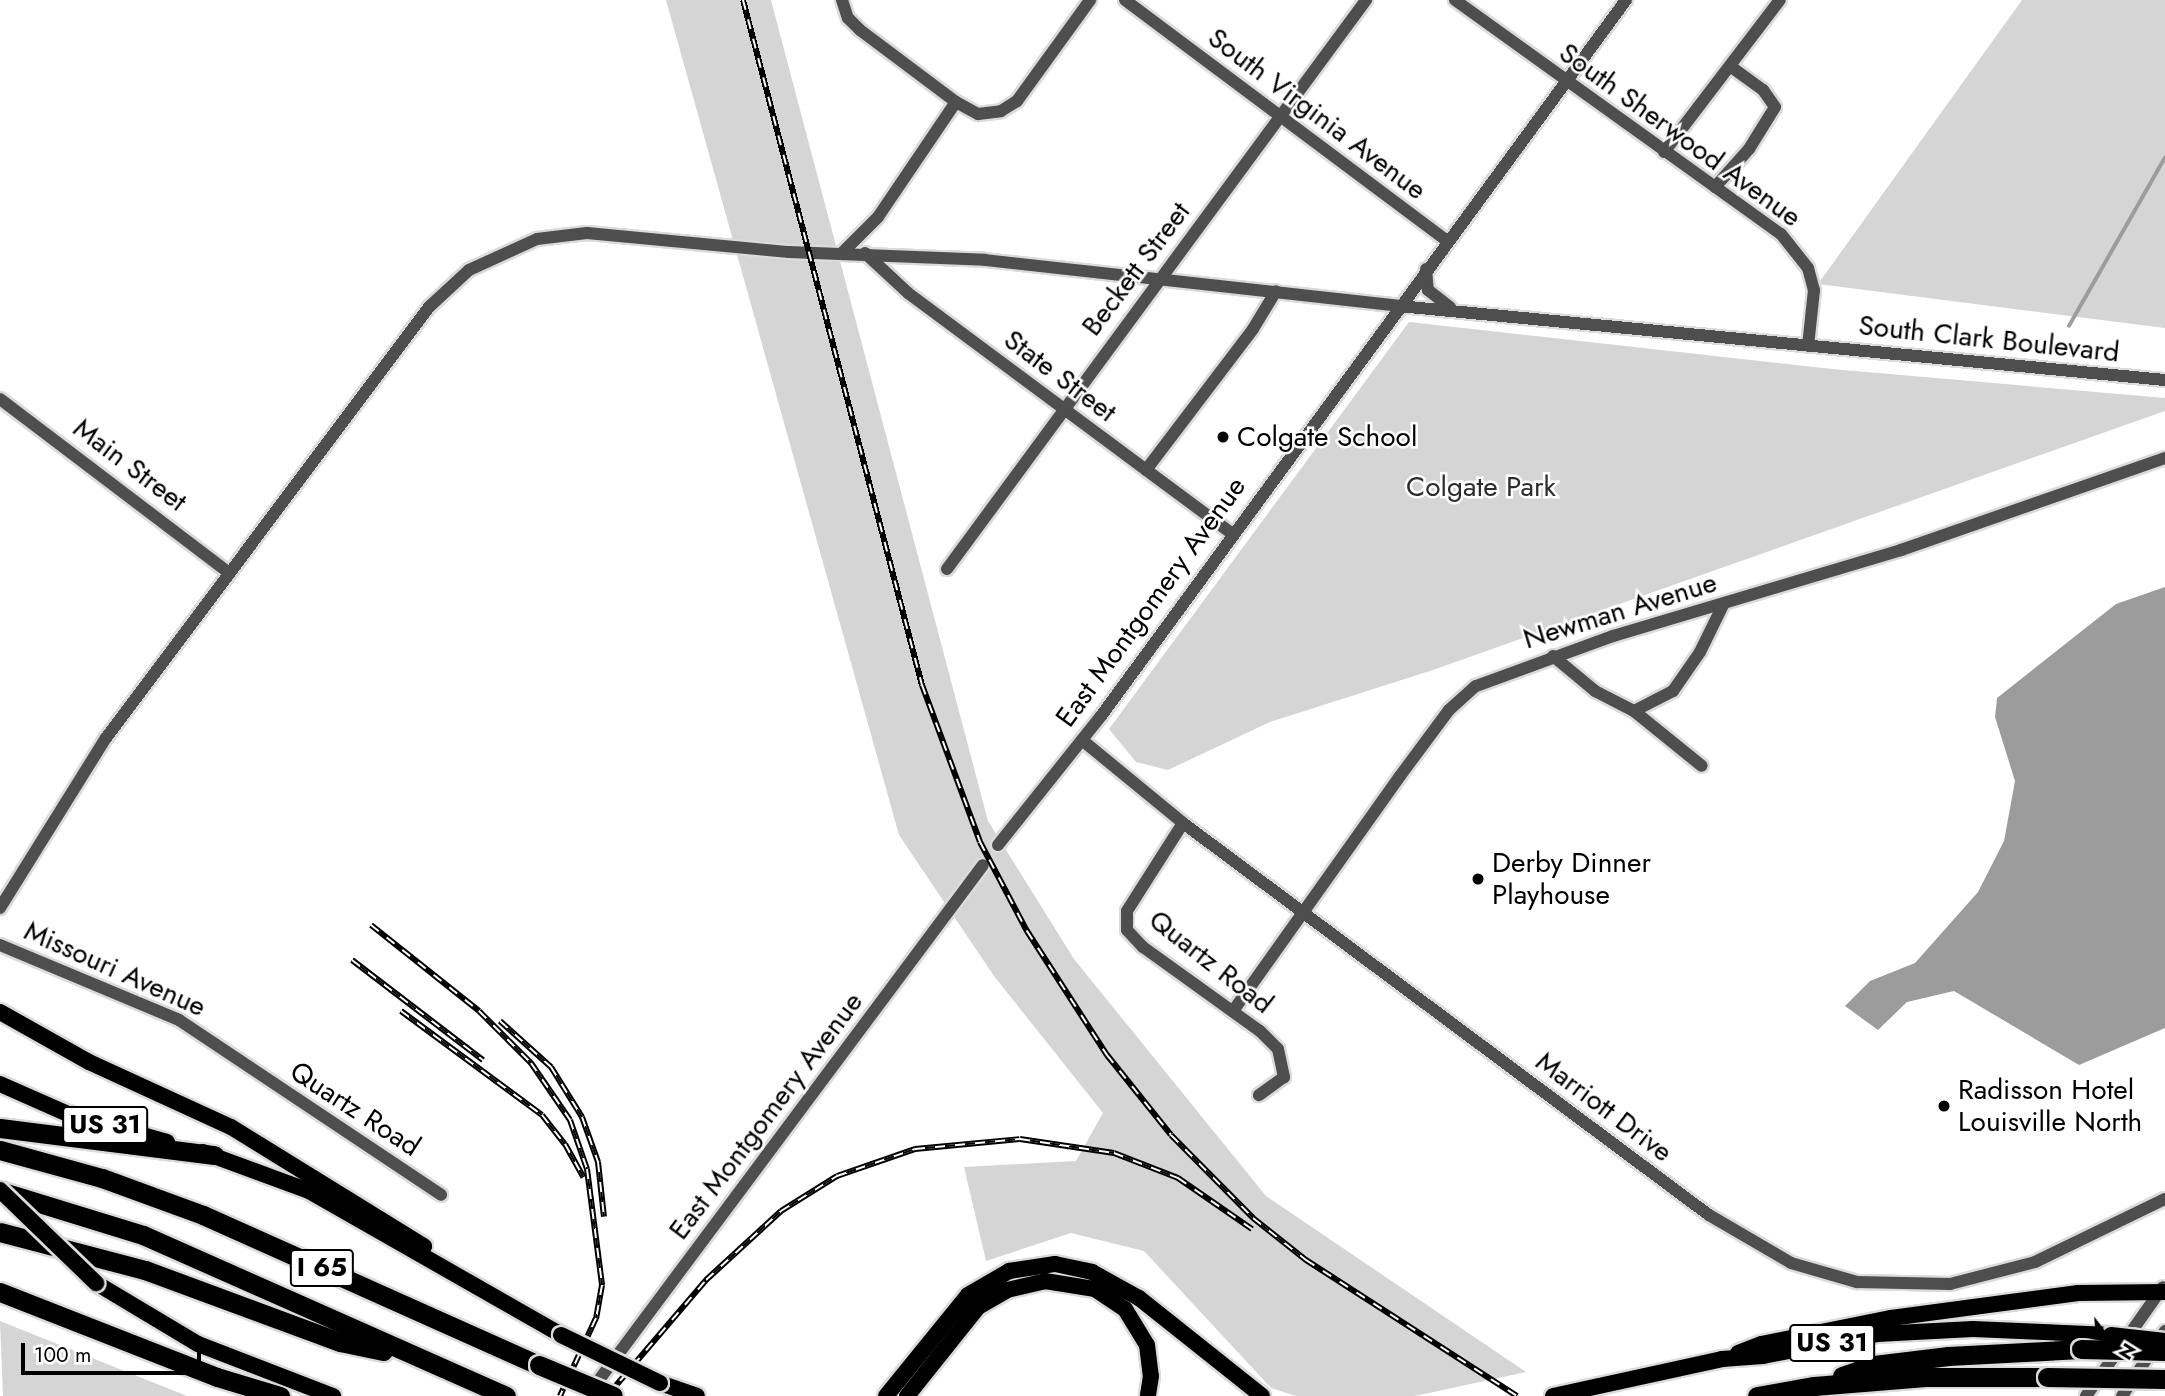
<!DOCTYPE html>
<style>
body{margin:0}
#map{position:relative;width:2165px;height:1396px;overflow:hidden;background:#fff;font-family:Jost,sans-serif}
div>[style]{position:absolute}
.green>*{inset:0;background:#d5d5d5}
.water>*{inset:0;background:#9c9c9c}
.stream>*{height:3.5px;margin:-1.75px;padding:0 1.75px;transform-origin:1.75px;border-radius:1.75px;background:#9c9c9c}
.minor-tunnel>*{height:12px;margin-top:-6px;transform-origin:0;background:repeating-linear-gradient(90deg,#d9d9d9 0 12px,transparent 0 18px)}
.roads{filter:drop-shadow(2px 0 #dbdbdb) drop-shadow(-2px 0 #dbdbdb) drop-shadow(0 2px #dbdbdb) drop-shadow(0 -2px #dbdbdb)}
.minor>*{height:12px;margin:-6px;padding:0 6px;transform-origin:6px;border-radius:6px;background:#4e4e4e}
.major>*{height:16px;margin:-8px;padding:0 8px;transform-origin:8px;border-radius:8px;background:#000}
.highway>*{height:19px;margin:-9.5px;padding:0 9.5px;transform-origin:9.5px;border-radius:9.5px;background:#000}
.rail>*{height:6px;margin-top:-3px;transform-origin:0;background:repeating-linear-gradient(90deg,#fff 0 10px,#000 0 20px);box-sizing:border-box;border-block:2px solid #000}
.bridges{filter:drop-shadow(2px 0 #dbdbdb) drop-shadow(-2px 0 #dbdbdb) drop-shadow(0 2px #dbdbdb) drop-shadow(0 -2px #dbdbdb)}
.major-bridge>*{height:16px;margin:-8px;padding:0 8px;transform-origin:8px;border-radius:8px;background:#000}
.highway-bridge>*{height:19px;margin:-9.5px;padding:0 9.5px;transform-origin:9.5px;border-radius:9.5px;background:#000}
.dots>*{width:19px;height:19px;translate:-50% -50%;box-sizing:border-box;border:4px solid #fff;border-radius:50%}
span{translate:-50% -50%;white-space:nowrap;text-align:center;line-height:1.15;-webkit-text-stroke:5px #fff;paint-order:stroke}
.shield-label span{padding:2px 5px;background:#fff;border:2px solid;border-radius:5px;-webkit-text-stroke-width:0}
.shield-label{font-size:26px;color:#000;font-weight:700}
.street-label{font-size:28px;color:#000}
.poi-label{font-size:28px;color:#000}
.left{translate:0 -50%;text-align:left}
.park-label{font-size:28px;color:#2c2c2c}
.north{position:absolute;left:2074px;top:1305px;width:70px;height:70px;-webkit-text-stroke:5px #fff;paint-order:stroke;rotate:122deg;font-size:19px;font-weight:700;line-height:28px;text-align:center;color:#000}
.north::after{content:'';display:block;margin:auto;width:24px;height:32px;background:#000;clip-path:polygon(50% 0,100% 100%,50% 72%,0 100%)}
.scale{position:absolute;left:21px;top:1343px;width:180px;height:32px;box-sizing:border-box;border:4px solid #000;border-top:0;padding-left:9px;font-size:21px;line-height:24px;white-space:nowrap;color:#000;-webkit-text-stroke:5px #fff;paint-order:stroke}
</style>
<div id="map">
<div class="green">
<div style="clip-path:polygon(666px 0,771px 0,988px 821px,1074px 959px,1266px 1196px,1526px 1372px,1415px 1396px,1296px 1396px,1271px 1388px,1144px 1251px,1071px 1233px,986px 1261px,964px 1167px,1076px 1161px,1103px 1113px,994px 976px,899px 835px)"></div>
<div style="clip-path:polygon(2022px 0,2165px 0,2165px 328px,1818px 284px)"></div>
<div style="clip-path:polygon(1409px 322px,1832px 369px,2165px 398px,2165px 411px,1433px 670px,1270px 722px,1168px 770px,1136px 762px,1109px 729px)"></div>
<div style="clip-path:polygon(0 1321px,187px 1396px,3px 1396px)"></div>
</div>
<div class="water">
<div style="clip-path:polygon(2165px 587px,2165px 1028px,2079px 1065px,1954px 991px,1907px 1002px,1878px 1030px,1845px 1006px,1870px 981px,1915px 963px,1978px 892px,2004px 841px,2015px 781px,1995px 717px,1997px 698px,2116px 604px)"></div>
</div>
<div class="stream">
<div style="left:2069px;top:326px;width:193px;rotate:-60.3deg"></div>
</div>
<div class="minor-tunnel">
<div style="left:983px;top:865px;width:25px;rotate:-53deg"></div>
</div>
<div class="roads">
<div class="minor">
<div style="left:842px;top:0;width:19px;rotate:72deg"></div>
<div style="left:848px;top:18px;width:17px;rotate:45deg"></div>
<div style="left:860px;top:30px;width:120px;rotate:36.9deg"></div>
<div style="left:1125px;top:0;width:402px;rotate:36.8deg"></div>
<div style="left:1455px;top:0;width:401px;rotate:35.7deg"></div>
<div style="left:1781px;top:234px;width:43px;rotate:51.5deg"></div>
<div style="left:1808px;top:268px;width:23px;rotate:75deg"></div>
<div style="left:1814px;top:290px;width:56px;rotate:96.1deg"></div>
<div style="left:1664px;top:152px;width:191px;rotate:-52.7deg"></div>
<div style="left:1715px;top:187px;width:51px;rotate:-48.2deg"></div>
<div style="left:1749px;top:149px;width:49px;rotate:-58.2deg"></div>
<div style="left:1775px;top:107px;width:21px;rotate:-125deg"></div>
<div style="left:1763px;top:90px;width:39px;rotate:-144deg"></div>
<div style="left:842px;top:253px;width:51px;rotate:-45deg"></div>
<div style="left:878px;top:217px;width:139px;rotate:-55.9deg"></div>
<div style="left:956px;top:102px;width:25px;rotate:29deg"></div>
<div style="left:978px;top:114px;width:23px;rotate:-7deg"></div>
<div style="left:1001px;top:111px;width:19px;rotate:-32deg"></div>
<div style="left:1017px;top:101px;width:125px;rotate:-54.1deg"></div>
<div style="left:865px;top:253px;width:59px;rotate:42.9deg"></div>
<div style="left:908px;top:293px;width:402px;rotate:36.6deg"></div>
<div style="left:1426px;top:269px;width:21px;rotate:85deg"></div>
<div style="left:1428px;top:290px;width:28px;rotate:38deg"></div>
<div style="left:0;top:399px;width:288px;rotate:37.2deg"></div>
<div style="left:1146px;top:470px;width:177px;rotate:-52.8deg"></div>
<div style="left:1253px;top:329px;width:44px;rotate:-58.8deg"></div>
<div style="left:947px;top:569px;width:707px;rotate:-53.63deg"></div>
<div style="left:1553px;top:656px;width:55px;rotate:39.8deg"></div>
<div style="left:1595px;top:691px;width:44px;rotate:27.1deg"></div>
<div style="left:1634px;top:711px;width:87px;rotate:39deg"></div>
<div style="left:1634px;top:711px;width:44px;rotate:-27.1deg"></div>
<div style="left:1673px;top:691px;width:47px;rotate:-55.3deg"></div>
<div style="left:1700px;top:652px;width:52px;rotate:-63.9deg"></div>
<div style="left:1082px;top:740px;width:131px;rotate:39.4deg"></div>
<div style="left:1183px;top:823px;width:656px;rotate:36.7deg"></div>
<div style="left:1709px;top:1215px;width:95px;rotate:30.3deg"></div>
<div style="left:1791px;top:1263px;width:69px;rotate:16.1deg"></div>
<div style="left:1857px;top:1282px;width:93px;rotate:1.2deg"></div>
<div style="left:1950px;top:1284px;width:88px;rotate:-14.5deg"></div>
<div style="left:2035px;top:1262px;width:144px;rotate:-25.9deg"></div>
<div style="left:1183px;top:823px;width:104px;rotate:122.5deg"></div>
<div style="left:1127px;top:911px;width:19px;rotate:90deg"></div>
<div style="left:1127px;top:930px;width:23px;rotate:47deg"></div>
<div style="left:1143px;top:947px;width:144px;rotate:35.7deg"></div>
<div style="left:1260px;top:1031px;width:25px;rotate:45deg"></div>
<div style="left:1278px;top:1049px;width:29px;rotate:78deg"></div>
<div style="left:1284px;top:1077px;width:31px;rotate:144deg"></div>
<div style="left:998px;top:845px;width:165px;rotate:-51.4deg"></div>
<div style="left:1101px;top:716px;width:888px;rotate:-53.75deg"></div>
<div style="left:0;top:908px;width:200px;rotate:-58.1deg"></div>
<div style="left:106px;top:738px;width:539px;rotate:-53.15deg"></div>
<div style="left:429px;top:307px;width:54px;rotate:-42.8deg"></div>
<div style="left:469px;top:270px;width:75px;rotate:-24.5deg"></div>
<div style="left:537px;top:239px;width:50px;rotate:-6.8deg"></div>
<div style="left:587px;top:233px;width:203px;rotate:5.4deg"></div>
<div style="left:789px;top:252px;width:196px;rotate:2.3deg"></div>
<div style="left:985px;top:260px;width:417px;rotate:6.3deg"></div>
<div style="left:1399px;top:306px;width:770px;rotate:5.52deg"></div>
<div style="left:0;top:945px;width:194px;rotate:22.7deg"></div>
<div style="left:179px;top:1020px;width:315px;rotate:33.7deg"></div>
<div style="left:1233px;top:1011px;width:288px;rotate:-54.6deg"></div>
<div style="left:1400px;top:776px;width:82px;rotate:-53.4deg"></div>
<div style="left:1449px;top:710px;width:36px;rotate:-42deg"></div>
<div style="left:1476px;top:686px;width:146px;rotate:-20.1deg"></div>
<div style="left:1613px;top:636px;width:301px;rotate:-16.6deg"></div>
<div style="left:1901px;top:550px;width:280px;rotate:-19.2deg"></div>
<div style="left:587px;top:1396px;width:662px;rotate:-53.29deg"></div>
<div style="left:2086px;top:1396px;width:133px;rotate:-54.8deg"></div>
<div style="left:2122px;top:1396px;width:78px;rotate:-56.5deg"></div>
</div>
<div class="major">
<div style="left:0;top:1012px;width:102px;rotate:29.3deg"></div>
<div style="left:89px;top:1062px;width:156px;rotate:24.6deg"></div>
<div style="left:231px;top:1127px;width:227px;rotate:31.7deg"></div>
<div style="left:0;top:1084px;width:74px;rotate:23.8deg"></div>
<div style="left:68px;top:1114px;width:103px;rotate:15.8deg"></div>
<div style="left:203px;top:1152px;width:113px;rotate:20.2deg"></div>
<div style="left:309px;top:1191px;width:290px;rotate:29.7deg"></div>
<div style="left:96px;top:1283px;width:119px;rotate:30.9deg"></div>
<div style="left:198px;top:1344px;width:145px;rotate:21.1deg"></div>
<div style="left:1738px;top:1353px;width:25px;rotate:-21deg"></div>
<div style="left:1761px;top:1344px;width:133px;rotate:-11.3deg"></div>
<div style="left:1891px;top:1318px;width:189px;rotate:-7.6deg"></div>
<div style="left:2078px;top:1293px;width:87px;rotate:-0.7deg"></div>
<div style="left:660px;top:1383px;width:39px;rotate:19deg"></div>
<div style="left:886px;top:1396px;width:130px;rotate:-50.9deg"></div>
<div style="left:968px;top:1295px;width:48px;rotate:-30.3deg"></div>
<div style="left:1009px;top:1271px;width:47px;rotate:-8.7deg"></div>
<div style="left:1055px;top:1264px;width:38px;rotate:12deg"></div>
<div style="left:1092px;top:1272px;width:54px;rotate:29deg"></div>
<div style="left:1139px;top:1298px;width:157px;rotate:38.5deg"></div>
<div style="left:907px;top:1396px;width:114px;rotate:-51.4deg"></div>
<div style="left:978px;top:1307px;width:34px;rotate:-30deg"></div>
<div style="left:1007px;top:1290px;width:39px;rotate:-13deg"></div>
<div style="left:1045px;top:1281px;width:51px;rotate:9.1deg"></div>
<div style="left:1095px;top:1289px;width:36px;rotate:34deg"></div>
<div style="left:1125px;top:1309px;width:42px;rotate:58.6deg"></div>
<div style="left:1147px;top:1345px;width:31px;rotate:83deg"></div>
<div style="left:1151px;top:1376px;width:20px;rotate:99deg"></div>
<div style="left:1553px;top:1396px;width:173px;rotate:-12.3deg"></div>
<div style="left:1722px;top:1359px;width:41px;rotate:-4.2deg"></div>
<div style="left:1763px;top:1356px;width:116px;rotate:-10.9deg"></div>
<div style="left:1877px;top:1334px;width:96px;rotate:-3deg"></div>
<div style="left:1973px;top:1329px;width:138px;rotate:2.5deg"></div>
</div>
<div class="highway">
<div style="left:0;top:1128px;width:216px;rotate:7.2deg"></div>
<div style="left:0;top:1150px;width:106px;rotate:15.4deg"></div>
<div style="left:102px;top:1178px;width:108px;rotate:20.1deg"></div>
<div style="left:203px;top:1215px;width:368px;rotate:24.1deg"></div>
<div style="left:0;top:1191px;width:150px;rotate:17.1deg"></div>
<div style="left:143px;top:1235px;width:397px;rotate:23.9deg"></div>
<div style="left:0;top:1232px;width:150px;rotate:14.7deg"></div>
<div style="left:145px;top:1270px;width:208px;rotate:20.3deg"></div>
<div style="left:340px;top:1342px;width:44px;rotate:11.8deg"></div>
<div style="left:0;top:1292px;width:233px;rotate:21.4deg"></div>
<div style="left:217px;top:1377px;width:66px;rotate:16.8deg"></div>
<div style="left:1842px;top:1376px;width:34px;rotate:-19deg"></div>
<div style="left:1874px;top:1365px;width:75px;rotate:-6.9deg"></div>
<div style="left:1948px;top:1356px;width:133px;rotate:-3deg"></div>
<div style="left:1757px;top:1396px;width:58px;rotate:-10deg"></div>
<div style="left:1814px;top:1386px;width:112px;rotate:-4.6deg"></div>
<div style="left:1926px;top:1377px;width:121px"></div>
</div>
</div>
<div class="rail">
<div style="left:743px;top:0;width:708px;rotate:75.36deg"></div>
<div style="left:922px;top:685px;width:167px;rotate:69.7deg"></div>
<div style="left:980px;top:842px;width:101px;rotate:62.2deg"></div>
<div style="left:1027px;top:931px;width:148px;rotate:57.2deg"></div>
<div style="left:1107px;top:1055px;width:102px;rotate:51.3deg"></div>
<div style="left:1171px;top:1135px;width:117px;rotate:45.3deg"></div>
<div style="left:1253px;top:1218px;width:68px;rotate:38.4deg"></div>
<div style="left:1306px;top:1260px;width:251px;rotate:32.8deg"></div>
<div style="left:371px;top:925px;width:138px;rotate:38.5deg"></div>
<div style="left:479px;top:1011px;width:74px;rotate:45deg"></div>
<div style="left:531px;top:1063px;width:69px;rotate:55.6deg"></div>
<div style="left:570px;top:1120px;width:52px;rotate:70.9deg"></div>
<div style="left:587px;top:1169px;width:117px;rotate:82.6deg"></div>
<div style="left:602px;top:1285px;width:34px;rotate:100deg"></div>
<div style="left:596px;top:1318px;width:86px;rotate:114.8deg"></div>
<div style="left:352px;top:960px;width:165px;rotate:37.4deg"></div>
<div style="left:401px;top:1011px;width:175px;rotate:36.4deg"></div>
<div style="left:542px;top:1115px;width:37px;rotate:52deg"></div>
<div style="left:565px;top:1144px;width:38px;rotate:61deg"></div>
<div style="left:500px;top:1021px;width:69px;rotate:42deg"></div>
<div style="left:551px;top:1067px;width:59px;rotate:58.2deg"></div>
<div style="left:582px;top:1117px;width:48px;rotate:70.4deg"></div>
<div style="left:598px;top:1162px;width:55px;rotate:83.8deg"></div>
<div style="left:607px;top:1396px;width:153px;rotate:-49.5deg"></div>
<div style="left:706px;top:1280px;width:102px;rotate:-42.6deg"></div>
<div style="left:781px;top:1211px;width:66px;rotate:-32deg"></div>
<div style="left:837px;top:1176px;width:83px;rotate:-19.1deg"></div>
<div style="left:915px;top:1149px;width:105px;rotate:-5.4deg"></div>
<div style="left:1020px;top:1139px;width:95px;rotate:8.5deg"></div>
<div style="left:1114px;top:1153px;width:69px;rotate:21.3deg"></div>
<div style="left:1178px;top:1178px;width:90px;rotate:34.6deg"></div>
</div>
<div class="bridges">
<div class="major-bridge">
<div style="left:0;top:1190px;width:134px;rotate:44.1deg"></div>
<div style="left:561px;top:1335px;width:110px;rotate:25.9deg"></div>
<div style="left:2111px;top:1335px;width:54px;rotate:6.3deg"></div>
</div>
<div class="highway-bridge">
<div style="left:2081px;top:1349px;width:84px;rotate:1.4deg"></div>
<div style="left:539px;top:1365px;width:80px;rotate:22.7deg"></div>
<div style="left:2047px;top:1377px;width:118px;rotate:1deg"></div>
</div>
</div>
<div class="dots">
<div style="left:1223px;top:437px;background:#000"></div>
<div style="left:1478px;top:879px;background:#000"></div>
<div style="left:1944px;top:1106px;background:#000"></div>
</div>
<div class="shield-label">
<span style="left:105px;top:1125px">US 31</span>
<span style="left:322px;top:1268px">I 65</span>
<span style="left:1832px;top:1343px">US 31</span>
</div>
<div class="street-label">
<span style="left:1317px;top:114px;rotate:37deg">South Virginia Avenue</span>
<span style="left:1680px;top:135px;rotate:36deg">South Sherwood Avenue</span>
<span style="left:1136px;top:269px;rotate:-53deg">Beckett Street</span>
<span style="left:1989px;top:339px;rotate:6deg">South Clark Boulevard</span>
<span style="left:1060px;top:376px;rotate:37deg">State Street</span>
<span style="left:130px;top:465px;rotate:37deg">Main Street</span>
<span style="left:1151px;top:602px;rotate:-54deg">East Montgomery Avenue</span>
<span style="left:1620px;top:611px;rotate:-17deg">Newman Avenue</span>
<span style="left:1211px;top:962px;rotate:38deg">Quartz Road</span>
<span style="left:115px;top:969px;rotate:24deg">Missouri Avenue</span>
<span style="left:1604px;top:1107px;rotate:37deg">Marriott Drive</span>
<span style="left:355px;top:1109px;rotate:33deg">Quartz Road</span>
<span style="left:766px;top:1116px;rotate:-53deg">East Montgomery Avenue</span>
</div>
<div class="poi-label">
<span class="left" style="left:1237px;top:437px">Colgate School</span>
<span class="left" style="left:1492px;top:879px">Derby Dinner<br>Playhouse</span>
<span class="left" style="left:1958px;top:1106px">Radisson Hotel<br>Louisville North</span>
</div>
<div class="park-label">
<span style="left:1481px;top:487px">Colgate Park</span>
</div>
<div class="north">N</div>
<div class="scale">100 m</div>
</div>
